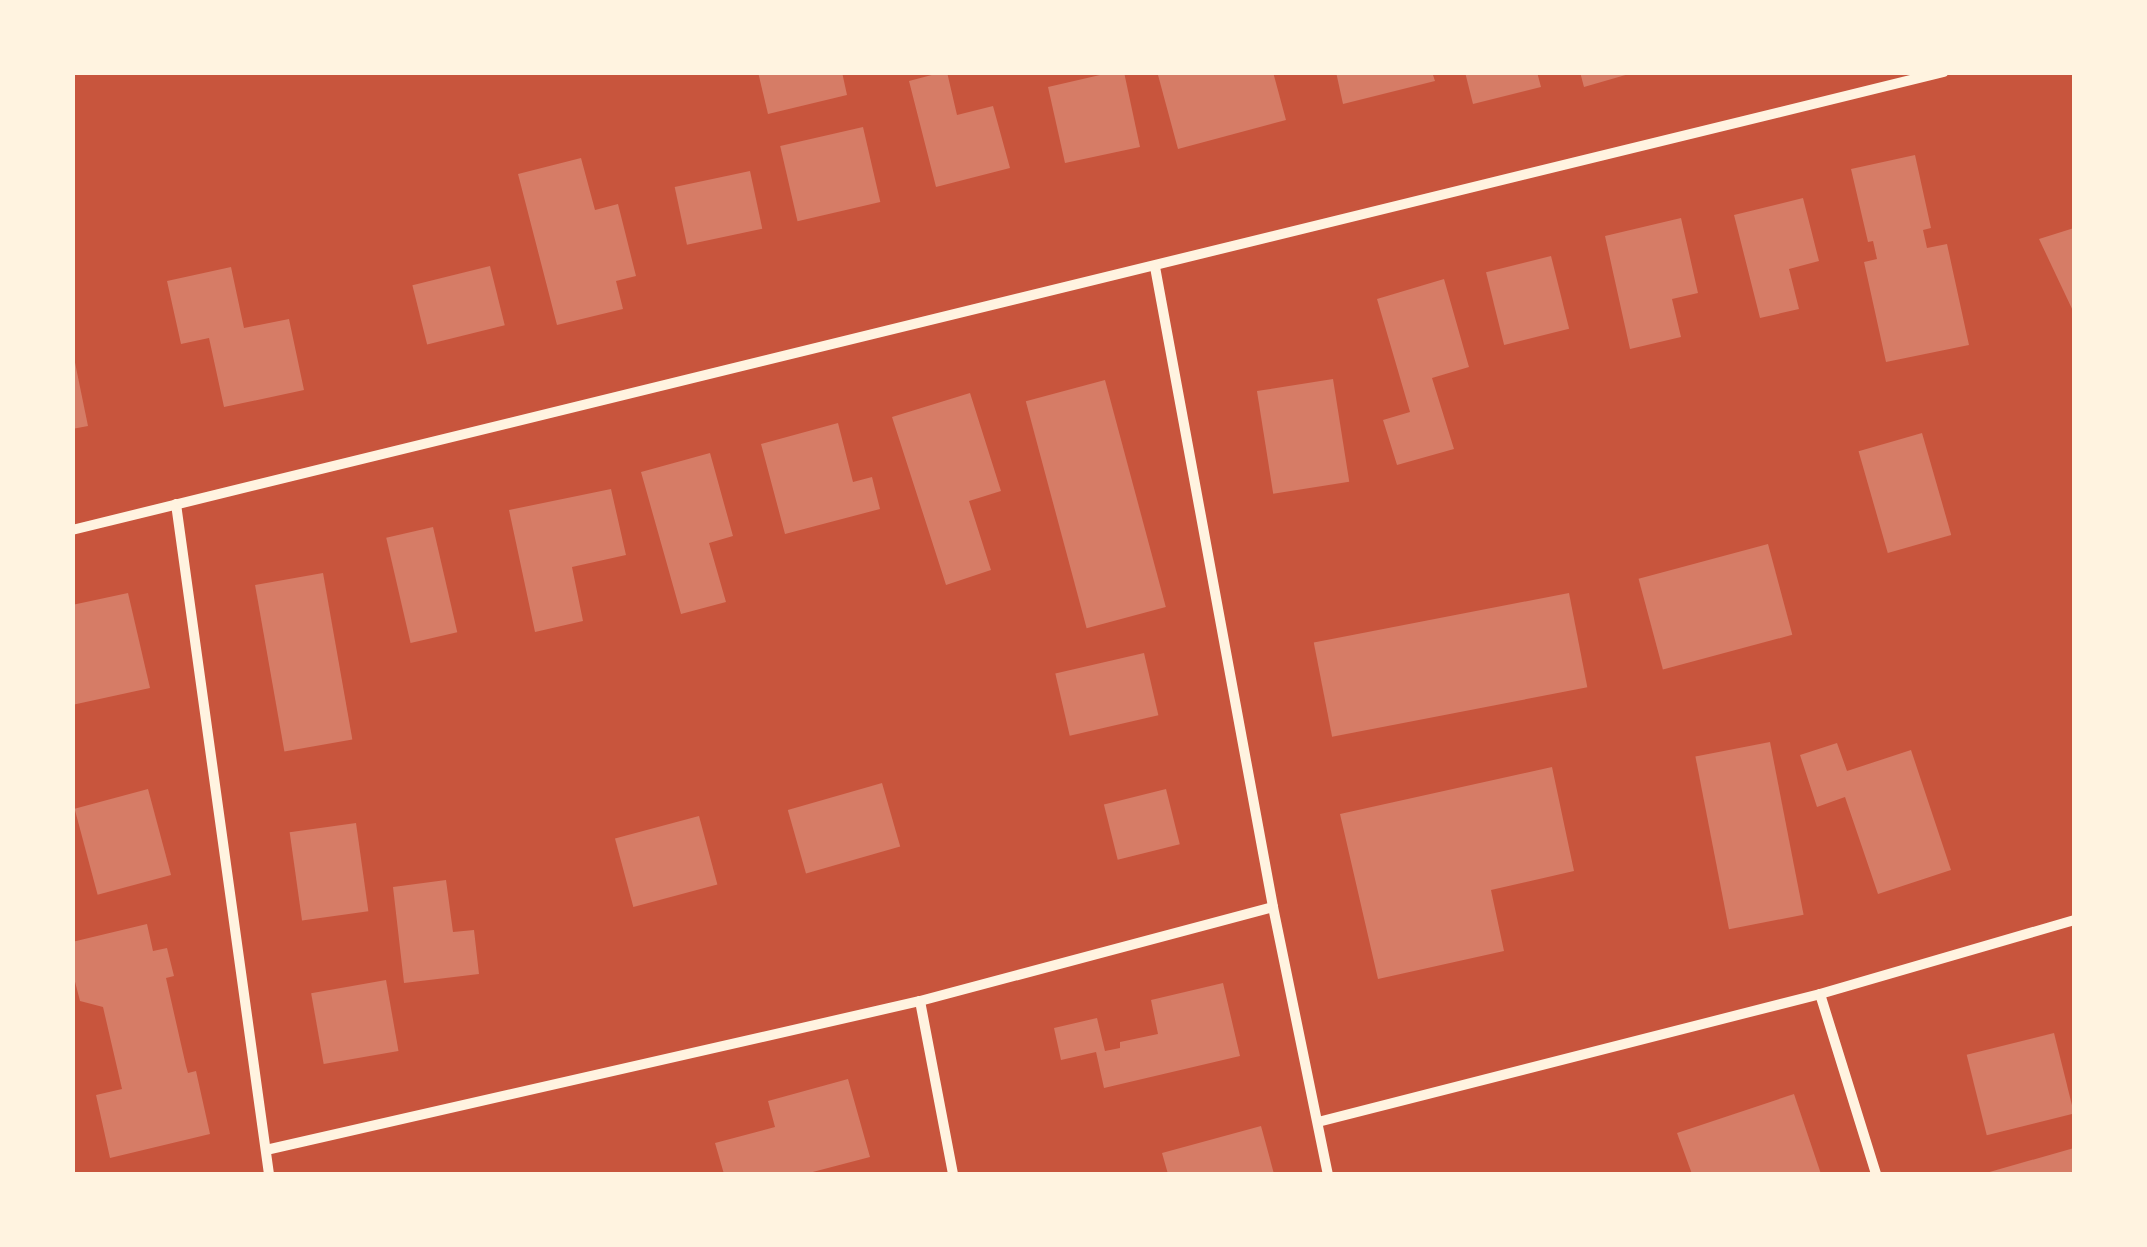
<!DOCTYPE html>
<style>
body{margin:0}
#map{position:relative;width:2147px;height:1247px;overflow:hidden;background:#c8553d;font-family:Overpass,sans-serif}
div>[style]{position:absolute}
.building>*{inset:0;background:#d67c66;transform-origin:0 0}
.minor>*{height:10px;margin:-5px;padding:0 5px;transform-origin:5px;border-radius:5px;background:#fff3e0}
span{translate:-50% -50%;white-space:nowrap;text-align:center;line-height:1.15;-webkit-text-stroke:8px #fff3e0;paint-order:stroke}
.frame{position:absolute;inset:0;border:75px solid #fff3e0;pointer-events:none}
</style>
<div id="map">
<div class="building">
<div style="clip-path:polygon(758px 72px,842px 72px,847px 95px,768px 114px)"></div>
<div style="clip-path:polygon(943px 72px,947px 72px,957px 115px,993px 106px,1010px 168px,936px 187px,909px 81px)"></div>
<div style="clip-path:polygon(1113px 72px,1124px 72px,1140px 147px,1065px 163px,1048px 87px)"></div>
<div style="clip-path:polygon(1166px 72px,1273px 72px,1286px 120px,1178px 149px,1158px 75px)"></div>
<div style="clip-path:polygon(1336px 72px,1432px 72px,1435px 81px,1343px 104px)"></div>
<div style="clip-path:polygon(1465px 72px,1537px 72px,1541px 87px,1473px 104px)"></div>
<div style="clip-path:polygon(1580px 72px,1629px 72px,1629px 74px,1584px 87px)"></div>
<div style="left:863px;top:127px;width:77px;height:85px;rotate:77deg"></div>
<div style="clip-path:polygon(1915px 155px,1931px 228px,1923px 230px,1927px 248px,1947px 244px,1969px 345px,1886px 362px,1864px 262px,1877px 259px,1873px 241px,1868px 242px,1851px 169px)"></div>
<div style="clip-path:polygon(581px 158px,595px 210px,618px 204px,636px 276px,616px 281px,623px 309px,557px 325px,518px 174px)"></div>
<div style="left:750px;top:171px;width:59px;height:77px;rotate:78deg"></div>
<div style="clip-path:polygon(1803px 198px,1819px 261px,1789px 269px,1799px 309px,1760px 318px,1734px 215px)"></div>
<div style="clip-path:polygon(1681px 218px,1698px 293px,1672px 299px,1681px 337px,1630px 349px,1605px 236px)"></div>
<div style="clip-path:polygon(2074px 228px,2074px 313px,2039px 239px)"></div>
<div style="left:1551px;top:256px;width:75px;height:67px;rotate:76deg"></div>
<div style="left:490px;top:266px;width:61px;height:80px;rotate:76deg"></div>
<div style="clip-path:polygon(231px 267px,244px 328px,289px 319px,304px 390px,224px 407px,209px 338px,181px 344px,167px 281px)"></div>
<div style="clip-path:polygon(1444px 279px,1469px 367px,1432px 378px,1454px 449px,1397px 465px,1383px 420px,1410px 412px,1377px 299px)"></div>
<div style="clip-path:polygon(72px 348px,88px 426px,72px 429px)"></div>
<div style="left:1333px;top:379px;width:104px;height:77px;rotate:81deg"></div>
<div style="left:1105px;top:380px;width:235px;height:82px;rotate:75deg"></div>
<div style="clip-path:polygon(970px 393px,1001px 491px,969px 501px,991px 570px,946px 585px,892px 417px)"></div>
<div style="clip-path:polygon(838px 423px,853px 482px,872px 477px,880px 509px,785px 534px,761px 444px)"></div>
<div style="left:1922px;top:433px;width:106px;height:66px;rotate:74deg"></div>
<div style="clip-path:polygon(710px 453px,733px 536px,709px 543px,726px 602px,681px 614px,641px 472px)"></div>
<div style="clip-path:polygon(611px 489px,626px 555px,572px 567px,583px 621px,535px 632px,509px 510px)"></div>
<div style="left:433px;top:527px;width:108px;height:48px;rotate:77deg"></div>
<div style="left:1768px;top:544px;width:94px;height:134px;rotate:75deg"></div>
<div style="left:323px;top:573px;width:169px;height:69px;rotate:80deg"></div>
<div style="clip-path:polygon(128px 593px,150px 688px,72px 705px,72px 605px)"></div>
<div style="left:1569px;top:593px;width:96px;height:260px;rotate:79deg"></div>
<div style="left:1144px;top:653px;width:64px;height:91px;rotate:77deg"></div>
<div style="left:1770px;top:742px;width:176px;height:76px;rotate:79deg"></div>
<div style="clip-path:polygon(1837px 743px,1847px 771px,1911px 750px,1951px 870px,1878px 894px,1845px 797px,1817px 807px,1800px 755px)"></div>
<div style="clip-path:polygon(1552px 767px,1574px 871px,1491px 890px,1504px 951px,1378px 979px,1340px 814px)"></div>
<div style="left:882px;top:783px;width:66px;height:98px;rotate:74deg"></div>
<div style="left:148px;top:789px;width:89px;height:76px;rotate:75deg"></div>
<div style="left:1166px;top:789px;width:57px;height:64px;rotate:76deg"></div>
<div style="left:699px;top:816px;width:71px;height:87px;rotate:75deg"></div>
<div style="left:356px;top:823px;width:89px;height:67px;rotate:82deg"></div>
<div style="clip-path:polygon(446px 880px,453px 932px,474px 930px,479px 974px,404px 983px,393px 887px)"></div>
<div style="clip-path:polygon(147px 924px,153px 951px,167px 948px,174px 976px,166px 978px,186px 1066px,188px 1073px,196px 1071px,210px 1134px,110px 1158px,96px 1095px,122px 1089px,103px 1007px,80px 1001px,72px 970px,72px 942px)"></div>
<div style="left:386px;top:980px;width:72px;height:76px;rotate:80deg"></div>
<div style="clip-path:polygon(1223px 983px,1240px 1056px,1104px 1088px,1096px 1052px,1061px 1060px,1054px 1028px,1097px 1018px,1105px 1051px,1120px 1048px,1120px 1042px,1158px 1034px,1151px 1000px)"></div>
<div style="left:2054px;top:1033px;width:83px;height:90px;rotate:76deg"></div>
<div style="clip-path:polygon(848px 1079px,870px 1157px,805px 1174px,724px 1174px,715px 1143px,775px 1127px,768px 1101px)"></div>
<div style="clip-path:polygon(1794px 1094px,1821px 1174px,1692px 1174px,1677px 1133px)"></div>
<div style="clip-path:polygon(1261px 1126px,1274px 1174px,1168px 1174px,1162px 1153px)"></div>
<div style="clip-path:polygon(2074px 1148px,2074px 1174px,1986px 1174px,1986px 1173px)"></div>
</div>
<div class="minor">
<div style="left:1155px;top:267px;width:651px;rotate:79.55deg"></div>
<div style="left:1273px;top:907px;width:273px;rotate:78.4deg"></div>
<div style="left:176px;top:504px;width:676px;rotate:82.1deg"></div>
<div style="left:72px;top:530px;width:1927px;rotate:-13.75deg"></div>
<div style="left:1820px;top:994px;width:189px;rotate:72.7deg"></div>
<div style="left:920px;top:1001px;width:176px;rotate:79.2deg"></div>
<div style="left:1318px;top:1122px;width:518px;rotate:-14.3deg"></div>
<div style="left:1820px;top:994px;width:265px;rotate:-16.2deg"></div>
<div style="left:266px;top:1150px;width:671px;rotate:-12.83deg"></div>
<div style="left:920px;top:1001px;width:365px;rotate:-14.9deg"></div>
</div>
<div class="frame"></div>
</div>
